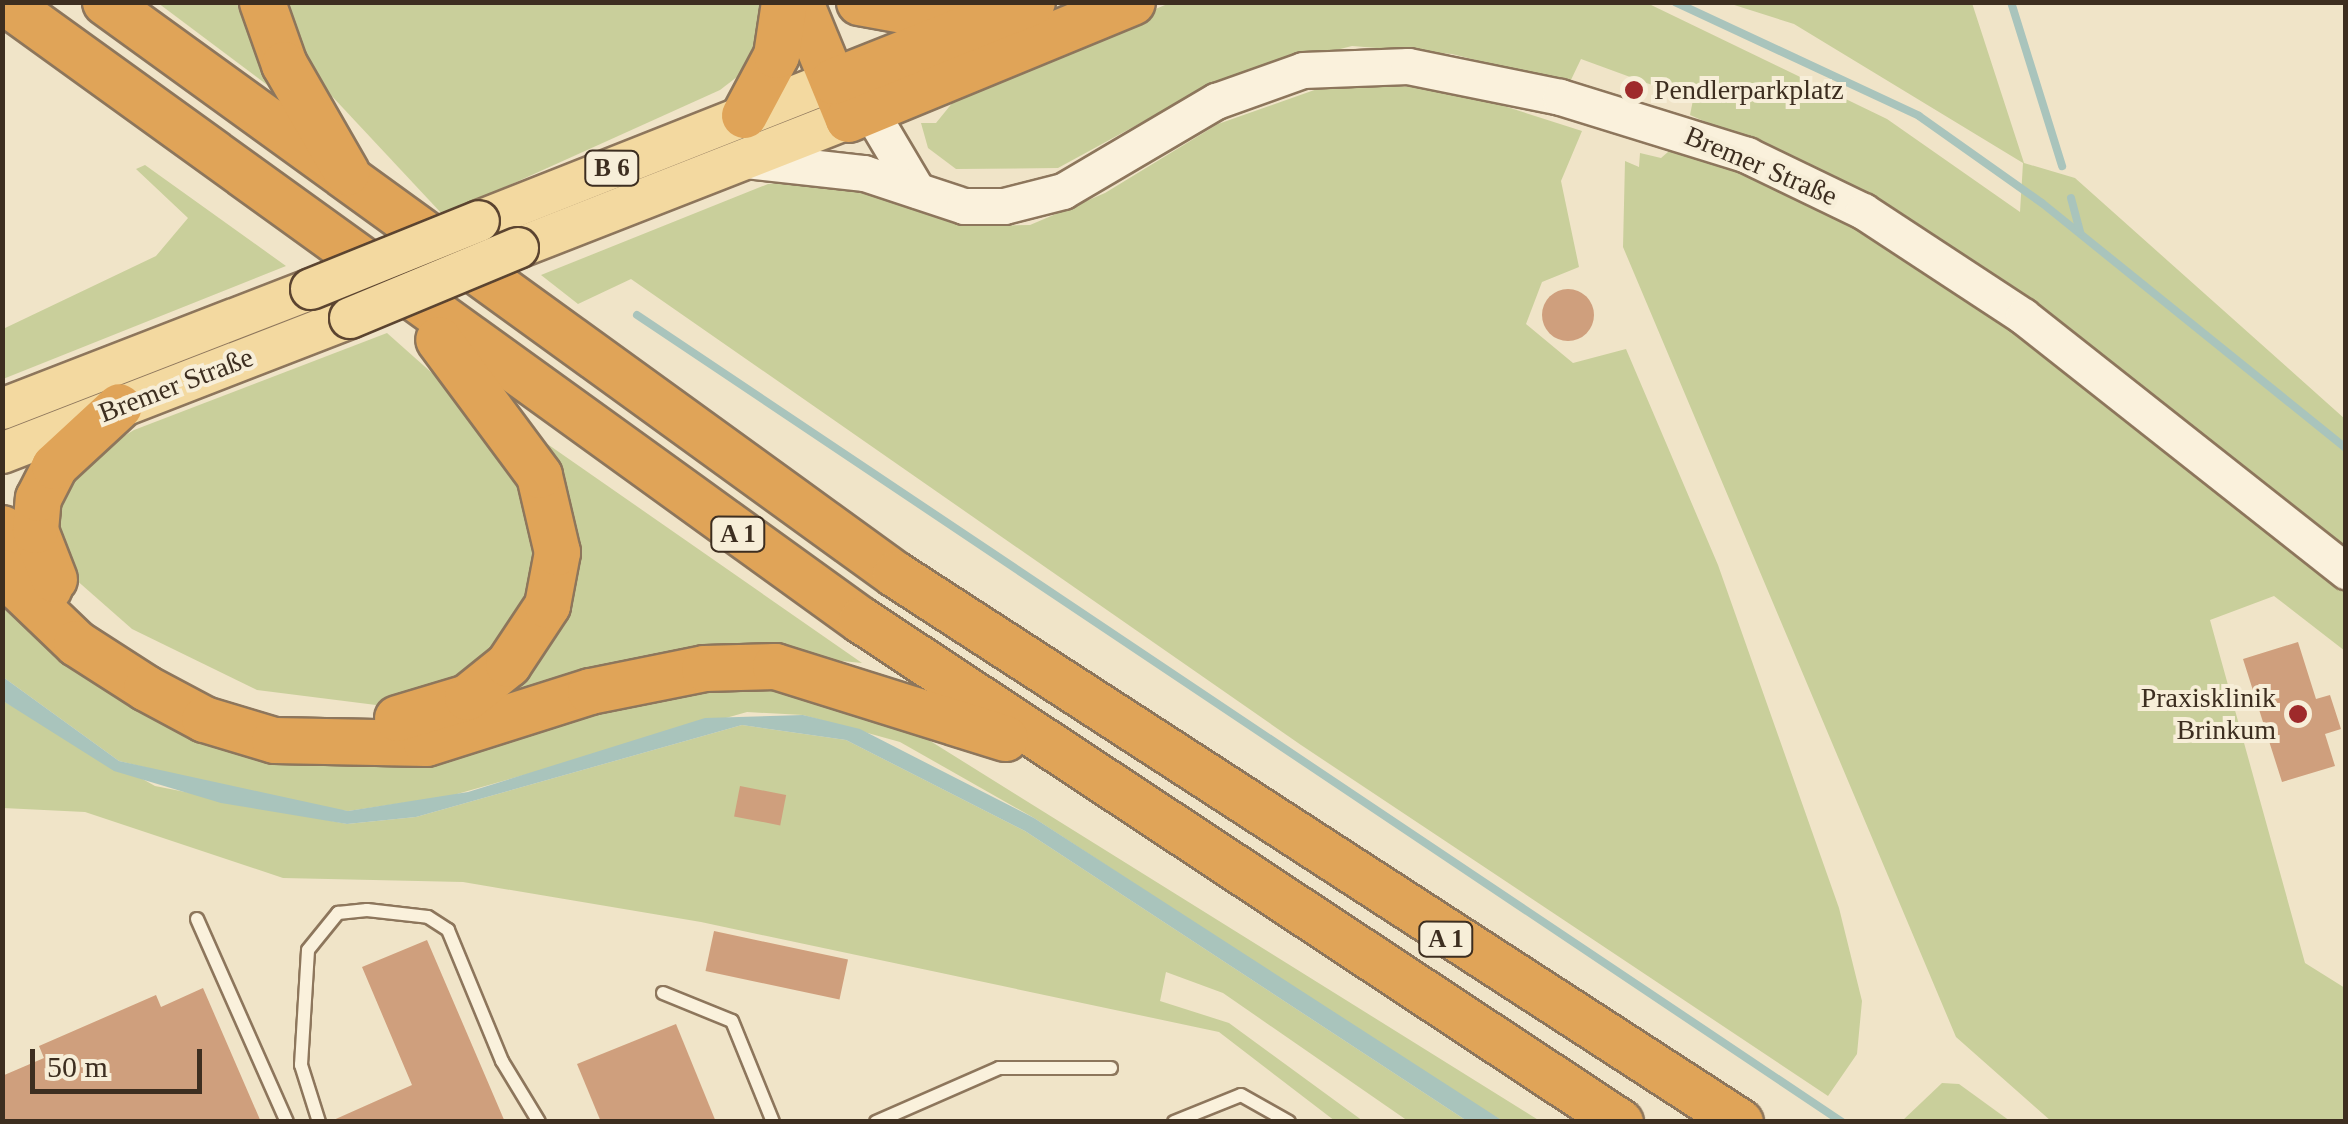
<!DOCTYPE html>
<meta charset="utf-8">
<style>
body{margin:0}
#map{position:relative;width:2348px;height:1124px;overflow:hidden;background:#f0e4c8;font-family:Georgia,serif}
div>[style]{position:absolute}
.green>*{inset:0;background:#c9cf9b}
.water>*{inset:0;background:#a9c4bc}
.stream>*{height:8px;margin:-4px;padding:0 4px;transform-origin:4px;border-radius:4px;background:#a9c4bc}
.building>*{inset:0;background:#cf9f7d;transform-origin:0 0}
.round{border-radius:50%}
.roads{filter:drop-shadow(2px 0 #8d765c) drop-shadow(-2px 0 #8d765c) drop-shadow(0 2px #8d765c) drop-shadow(0 -2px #8d765c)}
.lane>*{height:12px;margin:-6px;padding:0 6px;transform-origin:6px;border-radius:6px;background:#faf1dc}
.secondary>*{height:35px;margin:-17.5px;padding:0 17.5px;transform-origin:17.5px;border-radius:17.5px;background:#faf1dc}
.primary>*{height:40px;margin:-20px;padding:0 20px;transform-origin:20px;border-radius:20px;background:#f3d9a0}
.highway>*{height:45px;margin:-22.5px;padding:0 22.5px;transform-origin:22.5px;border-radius:22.5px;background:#e0a458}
.bridges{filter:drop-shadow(2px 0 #5b4430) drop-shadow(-2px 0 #5b4430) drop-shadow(0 2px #5b4430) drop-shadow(0 -2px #5b4430)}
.primary-bridge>*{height:40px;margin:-20px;padding:0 20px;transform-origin:20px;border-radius:20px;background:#f3d9a0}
.dots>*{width:28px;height:28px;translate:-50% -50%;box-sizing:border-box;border:5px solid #f7eed8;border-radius:50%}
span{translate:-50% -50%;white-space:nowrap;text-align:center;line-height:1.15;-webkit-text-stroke:8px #f7eed8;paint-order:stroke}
.shield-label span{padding:2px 8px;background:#f7eed8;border:2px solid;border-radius:8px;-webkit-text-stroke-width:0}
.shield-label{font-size:25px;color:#3d2e20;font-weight:700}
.poi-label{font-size:28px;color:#3d2e20}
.left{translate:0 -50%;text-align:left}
.right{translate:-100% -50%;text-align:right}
.street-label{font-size:28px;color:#3d2e20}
.frame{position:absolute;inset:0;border:5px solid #3d2e20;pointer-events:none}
.scale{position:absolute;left:30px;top:1049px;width:172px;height:45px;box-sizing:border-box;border:5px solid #3d2e20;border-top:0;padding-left:12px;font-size:30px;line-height:35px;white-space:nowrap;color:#3d2e20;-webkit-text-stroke:8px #f7eed8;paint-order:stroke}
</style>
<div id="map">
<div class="green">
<div style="clip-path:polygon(762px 2px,766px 18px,746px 70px,720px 90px,443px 215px,300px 62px,280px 3px)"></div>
<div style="clip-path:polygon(158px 3px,244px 3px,282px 96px)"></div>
<div style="clip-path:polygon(1170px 3px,1647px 3px,1887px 119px,2020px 212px,2023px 163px,1794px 24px,1728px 3px,1972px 3px,2024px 163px,2075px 178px,2345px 419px,2345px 548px,1990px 271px,1870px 194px,1690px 115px,1693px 100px,1581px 59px,1569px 84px,1452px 54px,1352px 46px,1221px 79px,1058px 168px,956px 169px,928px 148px,921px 123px,936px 123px,966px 86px)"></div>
<div style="clip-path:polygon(1337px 82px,1454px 90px,1582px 131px,1561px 181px,1579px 267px,1542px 282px,1526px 324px,1573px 363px,1626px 349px,1718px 565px,1839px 908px,1862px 1001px,1857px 1054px,1828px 1096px,1301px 745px,631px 279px,578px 304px,541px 275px,768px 184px,818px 179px,967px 226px,1030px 225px,1105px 193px,1218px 124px)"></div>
<div style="clip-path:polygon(1675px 146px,1771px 178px,1964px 290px,2345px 587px,2345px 651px,2274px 596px,2210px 620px,2305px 963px,2345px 988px,2345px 1121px,2051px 1121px,1956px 1037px,1623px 247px,1625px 161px,1639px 167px,1640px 153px,1661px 158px)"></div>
<div style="clip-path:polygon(145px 165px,286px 266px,3px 379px,3px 329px,156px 256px,188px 218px,136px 169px)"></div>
<div style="clip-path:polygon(387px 333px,495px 429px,532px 492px,538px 583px,486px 666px,384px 706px,257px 690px,132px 629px,74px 578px,53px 512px,70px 469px,134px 430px)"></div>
<div style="clip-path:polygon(533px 434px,862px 663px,709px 648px,479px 713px,556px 633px,574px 572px)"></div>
<div style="clip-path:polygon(2px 596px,275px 754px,348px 764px,436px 757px,621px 701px,726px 683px,789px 690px,911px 729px,1540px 1121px,1503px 1121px,1453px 1092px,1034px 818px,900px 742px,803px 715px,747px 712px,450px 796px,348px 811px,304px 806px,119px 761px,3px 677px)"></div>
<div style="clip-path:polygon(3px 701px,155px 786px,347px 824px,416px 817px,742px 725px,846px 740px,1025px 831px,1467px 1121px,1408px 1121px,1223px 993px,1166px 972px,1160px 1001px,1229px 1023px,1363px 1121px,1335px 1121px,1219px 1032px,701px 922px,463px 882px,283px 878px,85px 812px,3px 808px)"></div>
<div style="clip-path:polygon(1942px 1083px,1959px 1084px,2010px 1121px,1902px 1121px)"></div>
</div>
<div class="water">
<div style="clip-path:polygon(3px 677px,119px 761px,348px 811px,468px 792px,705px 718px,803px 715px,860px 729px,1034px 818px,1503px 1121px,1467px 1121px,1025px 831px,846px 740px,742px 725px,416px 817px,347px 824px,221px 803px,114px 771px,3px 701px)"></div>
</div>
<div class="stream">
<div style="left:1675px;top:2px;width:269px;rotate:25deg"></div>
<div style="left:1919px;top:116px;width:151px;rotate:35.3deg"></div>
<div style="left:2042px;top:203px;width:390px;rotate:38.9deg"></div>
<div style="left:2011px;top:2px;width:172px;rotate:72.7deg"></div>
<div style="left:2071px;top:198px;width:35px;rotate:75deg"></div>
<div style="left:637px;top:315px;width:1450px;rotate:33.81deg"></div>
</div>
<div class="building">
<div class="round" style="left:1542px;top:289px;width:52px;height:52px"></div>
<div style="clip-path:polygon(2298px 642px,2316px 699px,2330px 695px,2341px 729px,2325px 734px,2335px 766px,2282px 782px,2243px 659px)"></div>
<div style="left:740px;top:786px;width:47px;height:31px;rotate:11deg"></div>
<div style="left:714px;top:931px;width:137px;height:41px;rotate:12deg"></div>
<div style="clip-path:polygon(427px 940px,505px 1122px,329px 1122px,412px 1085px,362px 967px)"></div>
<div style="clip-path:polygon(203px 988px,261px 1122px,2px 1122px,2px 1076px,44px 1058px,39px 1046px,156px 995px,161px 1007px)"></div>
<div style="clip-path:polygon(676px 1024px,716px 1122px,601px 1122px,577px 1064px)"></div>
</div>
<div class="roads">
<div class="lane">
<div style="left:197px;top:919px;width:222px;rotate:66.1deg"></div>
<div style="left:663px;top:993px;width:74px;rotate:22.1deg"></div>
<div style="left:732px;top:1021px;width:109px;rotate:67.9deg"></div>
<div style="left:319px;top:1122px;width:60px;rotate:-107.5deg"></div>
<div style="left:301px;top:1065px;width:115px;rotate:-86.5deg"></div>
<div style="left:308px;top:950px;width:48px;rotate:-51deg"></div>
<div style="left:338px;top:913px;width:29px;rotate:-6deg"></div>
<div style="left:367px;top:910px;width:61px;rotate:6.5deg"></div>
<div style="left:428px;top:917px;width:24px;rotate:33deg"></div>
<div style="left:448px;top:930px;width:142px;rotate:67.6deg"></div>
<div style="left:502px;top:1061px;width:71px;rotate:58.8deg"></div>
<div style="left:876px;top:1122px;width:134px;rotate:-23.7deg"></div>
<div style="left:999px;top:1068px;width:112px"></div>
<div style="left:1174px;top:1122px;width:72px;rotate:-21.9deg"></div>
<div style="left:1241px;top:1095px;width:55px;rotate:29.4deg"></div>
</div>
<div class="secondary">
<div style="left:870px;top:111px;width:92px;rotate:59.3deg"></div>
<div style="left:746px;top:160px;width:119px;rotate:6.3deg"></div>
<div style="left:864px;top:173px;width:105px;rotate:18.3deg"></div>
<div style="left:964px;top:206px;width:40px"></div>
<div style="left:1004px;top:206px;width:61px;rotate:-14.3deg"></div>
<div style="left:1063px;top:191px;width:178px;rotate:-30.5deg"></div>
<div style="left:1216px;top:101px;width:92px;rotate:-19.6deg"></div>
<div style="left:1303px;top:70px;width:105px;rotate:-2.2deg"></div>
<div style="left:1408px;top:66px;width:155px;rotate:11.5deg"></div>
<div style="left:1560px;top:97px;width:196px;rotate:17.2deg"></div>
<div style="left:1747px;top:155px;width:129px;rotate:25.8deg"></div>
<div style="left:1863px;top:211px;width:191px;rotate:33.3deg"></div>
<div style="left:2023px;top:316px;width:412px;rotate:38.3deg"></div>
</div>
<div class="primary">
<div style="left:479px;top:221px;width:381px;rotate:-21.6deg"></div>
<div style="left:518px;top:248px;width:354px;rotate:-21.4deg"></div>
<div style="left:2px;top:409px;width:331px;rotate:-21.2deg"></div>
<div style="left:2px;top:453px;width:373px;rotate:-21.2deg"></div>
</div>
<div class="highway">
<div style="left:5px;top:2px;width:1056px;rotate:35.83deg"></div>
<div style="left:861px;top:620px;width:910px;rotate:33.48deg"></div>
<div style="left:105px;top:2px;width:975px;rotate:35.91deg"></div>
<div style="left:895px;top:574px;width:1007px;rotate:32.96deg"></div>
<div style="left:262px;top:2px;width:66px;rotate:70.5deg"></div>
<div style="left:284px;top:64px;width:125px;rotate:60.1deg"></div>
<div style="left:800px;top:2px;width:126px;rotate:67.7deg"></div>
<div style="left:848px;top:119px;width:307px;rotate:-22.4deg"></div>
<div style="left:859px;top:2px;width:112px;rotate:10.3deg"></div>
<div style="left:833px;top:81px;width:214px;rotate:-21.7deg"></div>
<div style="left:744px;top:115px;width:68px;rotate:-61.9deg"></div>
<div style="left:776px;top:55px;width:54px;rotate:-81.4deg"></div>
<div style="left:2px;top:528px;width:76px;rotate:51.9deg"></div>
<div style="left:2px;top:572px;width:103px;rotate:43.8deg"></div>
<div style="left:76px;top:643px;width:83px;rotate:32.7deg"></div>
<div style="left:146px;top:688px;width:66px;rotate:28.1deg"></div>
<div style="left:204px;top:719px;width:73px;rotate:16.7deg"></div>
<div style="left:274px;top:740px;width:152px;rotate:1.1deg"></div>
<div style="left:426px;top:743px;width:172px;rotate:-17.6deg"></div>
<div style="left:590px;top:691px;width:116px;rotate:-11.4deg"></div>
<div style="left:704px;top:668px;width:71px;rotate:-1.6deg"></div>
<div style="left:775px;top:666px;width:241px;rotate:17.4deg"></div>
<div style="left:54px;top:579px;width:53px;rotate:-111.2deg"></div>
<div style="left:35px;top:530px;width:32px;rotate:-85deg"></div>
<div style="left:38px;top:498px;width:36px;rotate:-63deg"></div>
<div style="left:54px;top:466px;width:88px;rotate:-42.7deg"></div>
<div style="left:397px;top:718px;width:73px;rotate:-16.7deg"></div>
<div style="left:467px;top:697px;width:53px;rotate:-38.8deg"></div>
<div style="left:508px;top:664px;width:71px;rotate:-56.5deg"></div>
<div style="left:547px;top:605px;width:54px;rotate:-79.3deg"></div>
<div style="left:557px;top:552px;width:79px;rotate:-103.2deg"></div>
<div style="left:539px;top:475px;width:169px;rotate:-126.6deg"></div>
</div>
</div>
<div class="bridges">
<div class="primary-bridge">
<div style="left:311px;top:289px;width:181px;rotate:-22deg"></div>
<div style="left:350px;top:318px;width:182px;rotate:-22.6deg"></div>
</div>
</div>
<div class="dots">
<div style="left:1634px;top:90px;background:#9e2a2b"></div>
<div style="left:2298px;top:714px;background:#9e2a2b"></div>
</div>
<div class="shield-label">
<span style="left:612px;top:168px">B 6</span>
<span style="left:738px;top:534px">A 1</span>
<span style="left:1446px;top:939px">A 1</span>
</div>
<div class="poi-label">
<span class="left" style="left:1654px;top:90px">Pendlerparkplatz</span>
<span class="right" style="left:2276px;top:714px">Praxisklinik<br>Brinkum</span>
</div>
<div class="street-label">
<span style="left:1761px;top:166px;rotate:23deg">Bremer Straße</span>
<span style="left:176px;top:385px;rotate:-21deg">Bremer Straße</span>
</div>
<div class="frame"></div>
<div class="scale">50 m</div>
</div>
